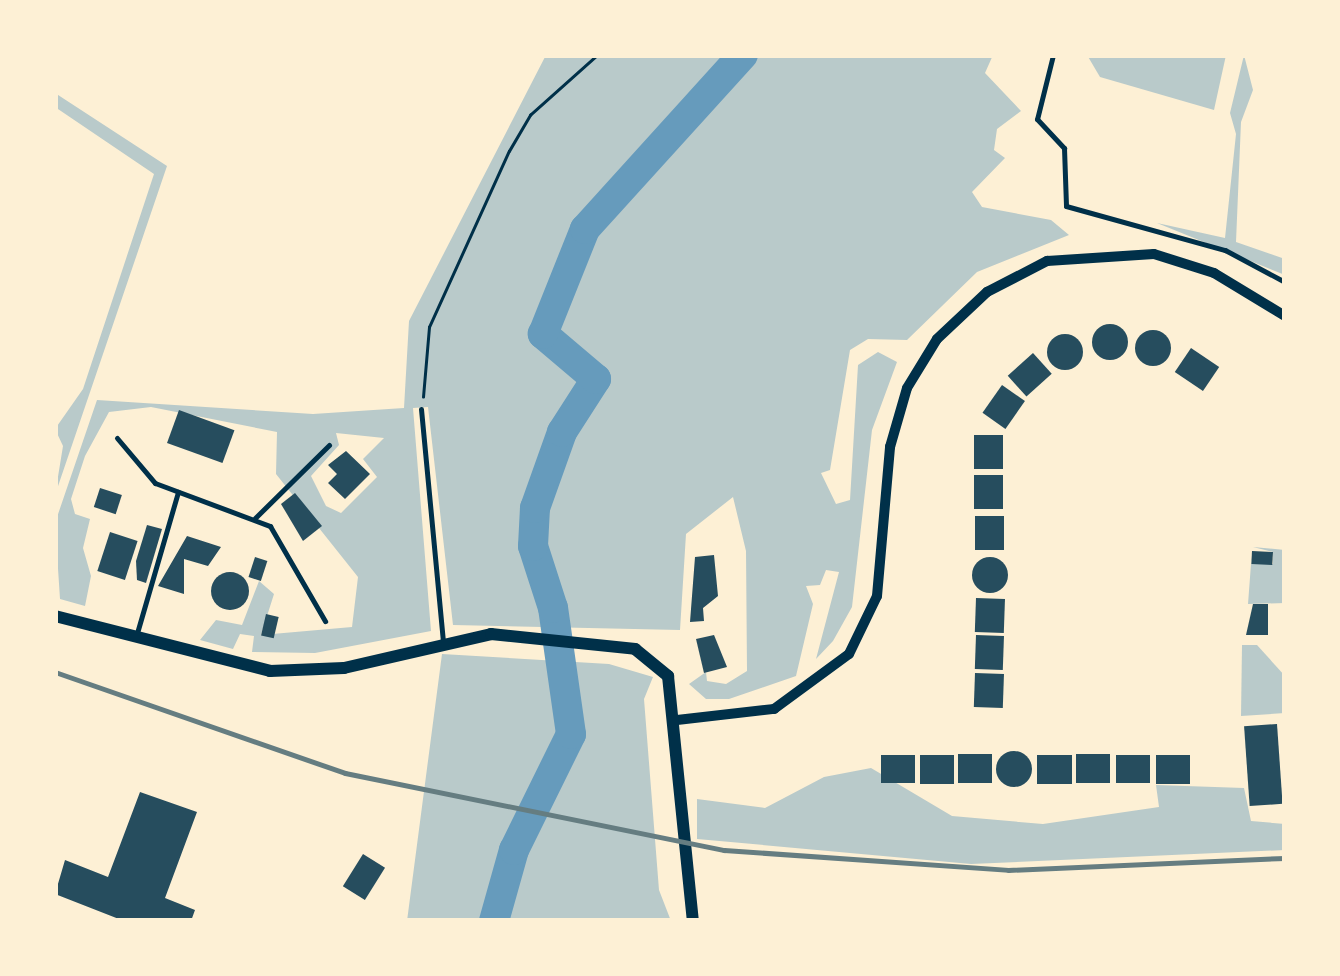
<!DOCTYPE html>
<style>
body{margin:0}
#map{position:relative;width:1340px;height:976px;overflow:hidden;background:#fdf0d5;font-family:Signika,sans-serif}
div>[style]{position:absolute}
.green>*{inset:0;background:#b9caca}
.river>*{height:30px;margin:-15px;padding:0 15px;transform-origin:15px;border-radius:15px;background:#669bbc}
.building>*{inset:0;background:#264d5e;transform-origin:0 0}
.round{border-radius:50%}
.path>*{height:2.5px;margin:-1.25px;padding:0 1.25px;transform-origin:1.25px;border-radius:1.25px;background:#003049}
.service>*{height:5px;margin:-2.5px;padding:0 2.5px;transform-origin:2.5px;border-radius:2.5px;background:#003049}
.minor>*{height:10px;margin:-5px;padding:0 5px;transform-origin:5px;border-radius:5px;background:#003049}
.tertiary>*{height:12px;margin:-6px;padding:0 6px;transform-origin:6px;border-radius:6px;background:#003049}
.rail>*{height:5px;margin:-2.5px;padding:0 2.5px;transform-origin:2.5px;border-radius:2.5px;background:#657d81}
span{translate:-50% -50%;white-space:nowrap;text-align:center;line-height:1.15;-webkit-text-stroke:8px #fdf0d5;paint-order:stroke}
.frame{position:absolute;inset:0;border:58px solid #fdf0d5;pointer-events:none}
</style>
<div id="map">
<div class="green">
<div style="clip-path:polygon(evenodd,546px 55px,993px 55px,985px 73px,1021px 111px,997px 129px,994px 150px,1005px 158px,972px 192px,982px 207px,1051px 220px,1069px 235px,977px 272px,907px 340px,868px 339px,850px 350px,830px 470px,821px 473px,836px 504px,850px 500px,858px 365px,878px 352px,897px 362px,872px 430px,852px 607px,833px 641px,816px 659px,839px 572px,826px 570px,820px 585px,806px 586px,813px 604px,796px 676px,729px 699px,706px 699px,689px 684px,706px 672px,707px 681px,726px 684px,747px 671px,746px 551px,733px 497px,686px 534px,680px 630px,453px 625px,428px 407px,413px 408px,431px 631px,315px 653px,252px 652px,254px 636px,240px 634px,233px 649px,200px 640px,216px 620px,242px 625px,259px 581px,274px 594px,261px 635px,352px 627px,358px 577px,276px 474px,277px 432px,151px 407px,109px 412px,85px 456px,71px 499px,75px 514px,90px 519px,83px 548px,91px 576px,85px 606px,60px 599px,55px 523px,97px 400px,313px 414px,404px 408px,409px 321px,546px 55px,336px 433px,384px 438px,363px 459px,377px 477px,341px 513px,326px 506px,311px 476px,339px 445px,336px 433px)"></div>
<div style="clip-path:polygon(1087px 55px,1226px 55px,1214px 110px,1100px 77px)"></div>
<div style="clip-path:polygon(1244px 55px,1253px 90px,1241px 122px,1236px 242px,1285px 259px,1285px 275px,1157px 223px,1225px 238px,1236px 134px,1230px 113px)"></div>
<div style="clip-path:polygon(55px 93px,167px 166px,55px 495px,63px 446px,55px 429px,83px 389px,154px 174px,55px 107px)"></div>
<div style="clip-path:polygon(1253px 547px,1285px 550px,1285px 603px,1248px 604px,1251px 564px,1273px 564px,1273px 552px)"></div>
<div style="clip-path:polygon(1242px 645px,1257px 645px,1285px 676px,1285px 713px,1241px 716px)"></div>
<div style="clip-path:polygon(442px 654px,609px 664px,653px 677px,644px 699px,659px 890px,671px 921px,407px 921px)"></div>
<div style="clip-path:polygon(871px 768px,952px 816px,1043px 824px,1159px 807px,1156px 785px,1244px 788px,1251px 821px,1285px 824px,1285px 850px,971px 864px,697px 839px,697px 799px,765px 808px,824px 777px)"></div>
</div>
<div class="river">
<div style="left:494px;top:921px;width:74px;rotate:-74.3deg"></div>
<div style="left:514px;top:850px;width:129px;rotate:-63.8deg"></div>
<div style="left:571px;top:734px;width:127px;rotate:-98.1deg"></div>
<div style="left:553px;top:608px;width:65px;rotate:-107.9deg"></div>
<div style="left:533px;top:546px;width:38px;rotate:-87deg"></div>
<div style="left:535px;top:508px;width:81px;rotate:-70.4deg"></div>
<div style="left:562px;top:432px;width:63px;rotate:-57.3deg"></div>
<div style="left:596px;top:379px;width:70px;rotate:-139.7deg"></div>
<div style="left:543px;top:334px;width:113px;rotate:-68.2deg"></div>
<div style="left:585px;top:229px;width:235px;rotate:-47.8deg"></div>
</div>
<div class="building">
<div class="round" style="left:1092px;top:324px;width:36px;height:36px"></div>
<div class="round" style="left:1135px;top:330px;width:36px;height:36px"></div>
<div class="round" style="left:1047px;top:334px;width:36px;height:36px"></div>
<div style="left:1191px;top:348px;width:34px;height:29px;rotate:34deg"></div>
<div style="left:1033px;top:353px;width:28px;height:34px;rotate:48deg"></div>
<div style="left:1002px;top:385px;width:28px;height:34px;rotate:35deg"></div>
<div style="left:179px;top:410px;width:59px;height:35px;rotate:20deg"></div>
<div style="left:974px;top:435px;width:29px;height:34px"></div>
<div style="clip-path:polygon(346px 451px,370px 474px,345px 499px,328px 483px,337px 474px,328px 465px)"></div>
<div style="left:974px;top:475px;width:29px;height:34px"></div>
<div style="left:100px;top:488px;width:23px;height:20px;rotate:18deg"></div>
<div style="clip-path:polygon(295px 493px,322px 526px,303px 541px,281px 504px)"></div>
<div style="left:975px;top:516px;width:29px;height:34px"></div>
<div style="clip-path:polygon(147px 525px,162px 529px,146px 583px,137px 580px,136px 561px)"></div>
<div style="left:110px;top:532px;width:29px;height:41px;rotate:18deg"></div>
<div style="clip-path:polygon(187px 536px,221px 547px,208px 566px,184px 559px,184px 594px,158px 586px)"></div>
<div style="left:1252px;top:551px;width:21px;height:13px;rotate:3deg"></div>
<div style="clip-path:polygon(714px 555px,718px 596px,703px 608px,704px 621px,690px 622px,695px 557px)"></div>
<div style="left:255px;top:557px;width:13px;height:21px;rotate:18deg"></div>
<div class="round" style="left:972px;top:557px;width:36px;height:36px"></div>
<div class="round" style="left:211px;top:572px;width:38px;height:38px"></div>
<div style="left:976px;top:598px;width:29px;height:34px;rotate:2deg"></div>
<div style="clip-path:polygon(1253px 604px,1268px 604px,1268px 635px,1246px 635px)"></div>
<div style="left:266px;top:614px;width:13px;height:22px;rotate:13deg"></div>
<div style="clip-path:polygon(714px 635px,727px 667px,704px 673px,696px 639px)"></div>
<div style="left:976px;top:635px;width:28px;height:34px;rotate:2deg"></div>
<div style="left:975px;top:673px;width:29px;height:34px;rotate:2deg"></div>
<div style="left:1277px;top:724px;width:80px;height:33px;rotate:86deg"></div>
<div class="round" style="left:996px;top:751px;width:36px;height:36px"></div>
<div style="left:958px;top:754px;width:34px;height:29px"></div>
<div style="left:1076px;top:754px;width:34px;height:29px"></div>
<div style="left:881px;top:755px;width:34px;height:28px"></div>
<div style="left:920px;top:755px;width:34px;height:29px"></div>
<div style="left:1037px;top:755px;width:35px;height:29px"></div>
<div style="left:1116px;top:755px;width:34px;height:28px"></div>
<div style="left:1156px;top:755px;width:34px;height:29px"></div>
<div style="clip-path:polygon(140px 792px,197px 812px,165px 898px,195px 910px,191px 921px,124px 921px,55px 894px,65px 860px,108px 877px)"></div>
<div style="left:363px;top:854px;width:26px;height:38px;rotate:32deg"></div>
</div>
<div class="path">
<div style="left:423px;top:397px;width:70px;rotate:-85.1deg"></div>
<div style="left:429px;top:327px;width:193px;rotate:-65.6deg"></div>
<div style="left:509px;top:151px;width:42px;rotate:-59.7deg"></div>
<div style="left:530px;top:115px;width:90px;rotate:-41.8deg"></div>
</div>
<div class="service">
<div style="left:1053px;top:55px;width:66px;rotate:104deg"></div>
<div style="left:1037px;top:119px;width:40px;rotate:47deg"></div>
<div style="left:1064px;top:148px;width:58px;rotate:88deg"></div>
<div style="left:1066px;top:206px;width:165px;rotate:15.5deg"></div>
<div style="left:1225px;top:250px;width:68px;rotate:28.1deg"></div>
<div style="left:421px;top:409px;width:235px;rotate:84.6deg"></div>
<div style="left:117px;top:438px;width:59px;rotate:49.8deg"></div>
<div style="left:155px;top:483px;width:123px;rotate:20.5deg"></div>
<div style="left:270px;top:526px;width:110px;rotate:59.9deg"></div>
<div style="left:255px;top:518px;width:104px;rotate:-44.6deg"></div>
<div style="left:137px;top:633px;width:147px;rotate:-73.8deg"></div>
</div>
<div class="minor">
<div style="left:677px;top:720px;width:98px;rotate:-6.5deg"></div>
<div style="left:774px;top:709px;width:93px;rotate:-36.3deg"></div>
<div style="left:849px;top:654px;width:64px;rotate:-64.2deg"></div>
<div style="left:877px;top:596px;width:150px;rotate:-85deg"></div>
<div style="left:890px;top:447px;width:61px;rotate:-73.9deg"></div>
<div style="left:907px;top:388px;width:57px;rotate:-58.5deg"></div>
<div style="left:937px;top:339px;width:69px;rotate:-43.2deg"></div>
<div style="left:987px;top:292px;width:68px;rotate:-27.3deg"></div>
<div style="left:1047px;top:261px;width:107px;rotate:-3.7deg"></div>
<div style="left:1154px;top:254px;width:63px;rotate:17.6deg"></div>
<div style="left:1214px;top:273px;width:83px;rotate:31.2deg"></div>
</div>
<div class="tertiary">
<div style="left:55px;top:616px;width:222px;rotate:14.3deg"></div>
<div style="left:270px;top:671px;width:74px;rotate:-2.3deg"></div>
<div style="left:344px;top:668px;width:151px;rotate:-13deg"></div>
<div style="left:491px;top:634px;width:145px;rotate:5.9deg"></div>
<div style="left:635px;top:649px;width:43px;rotate:39.3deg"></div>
<div style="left:668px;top:676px;width:246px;rotate:84.2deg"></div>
</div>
<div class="rail">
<div style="left:55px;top:672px;width:307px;rotate:19.2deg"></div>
<div style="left:345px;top:773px;width:387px;rotate:11.5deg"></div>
<div style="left:724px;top:850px;width:285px;rotate:4deg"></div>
<div style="left:1008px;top:870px;width:277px;rotate:-2.5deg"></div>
</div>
<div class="frame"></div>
</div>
